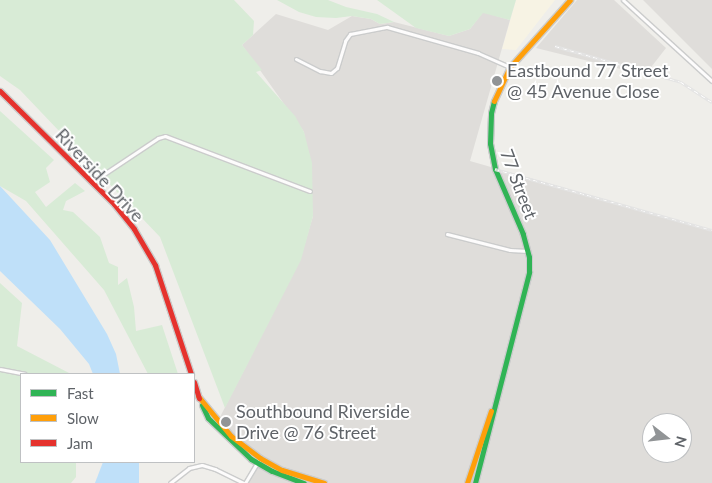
<!DOCTYPE html>
<style>
body{margin:0}
#map{position:relative;width:712px;height:483px;overflow:hidden;background:#efeeea;font-family:Lato,sans-serif}
div>[style]{position:absolute}
.commercial>*{inset:0;background:#f7f3e4}
.industrial>*{inset:0;background:#dfddda}
.green>*{inset:0;background:#d8ebd6}
.water>*{inset:0;background:#bfe0f9}
.roads{filter:drop-shadow(1px 0 #cbcccc) drop-shadow(-1px 0 #cbcccc) drop-shadow(0 1px #cbcccc) drop-shadow(0 -1px #cbcccc)}
.street>*{height:3px;margin:-1.5px;padding:0 1.5px;transform-origin:1.5px;border-radius:1.5px;background:#fdfcfc}
.fast>*{height:5px;margin:-2.5px;padding:0 2.5px;transform-origin:2.5px;border-radius:2.5px;background:#30b455}
.slow>*{height:5px;margin:-2.5px;padding:0 2.5px;transform-origin:2.5px;border-radius:2.5px;background:#ff9f0a}
.jam>*{height:5px;margin:-2.5px;padding:0 2.5px;transform-origin:2.5px;border-radius:2.5px;background:#e5322d}
.rail>*{height:3px;margin-top:-1.5px;transform-origin:0;background:repeating-linear-gradient(90deg,#fff 0 4px,#e4e4e4 0 8px);box-sizing:border-box;border-block:1px solid #e4e4e4}
.dots>*{width:14px;height:14px;translate:-50% -50%;box-sizing:border-box;border:2px solid #fff;border-radius:50%}
span{translate:-50% -50%;white-space:nowrap;text-align:center;line-height:1.15;-webkit-text-stroke:4px #fff;paint-order:stroke}
.poi-label{font-size:18px;color:#5f6368}
.left{translate:0 -50%;text-align:left}
.street-label{font-size:18px;color:#5f6368}
.legend{position:absolute;left:20px;top:373px;width:175px;height:90px;box-sizing:border-box;background:#fff;border:1px solid #bfc1c3;margin:0;padding:6px 9px;list-style:none;font-size:15px;color:#5f6368}
.legend li{display:flex;align-items:center;gap:10px;height:25px}
.legend b{width:25px;border:1px solid #bfc1c3}
.north{position:absolute;left:642px;top:413px;width:50px;height:50px;box-sizing:border-box;background:#fff;border:1px solid #bfc1c3;border-radius:50%;rotate:106deg;font-size:14px;font-weight:700;line-height:20px;text-align:center;color:#5f6368}
.north::after{content:'';display:block;margin:auto;width:18px;height:22px;background:#919496;clip-path:polygon(50% 0,100% 100%,50% 72%,0 100%)}
</style>
<div id="map">
<div class="commercial">
<div style="clip-path:polygon(516px 0,555px 0,516px 50px,502px 49px)"></div>
</div>
<div class="industrial">
<div style="clip-path:polygon(577px 0,614px 0,666px 48px,645px 75px,536px 48px)"></div>
<div style="clip-path:polygon(643px 0,712px 0,712px 69px)"></div>
<div style="clip-path:polygon(evenodd,483px 12px,510px 20px,470px 161px,712px 230px,712px 483px,245px 483px,259px 458px,231px 436px,218px 421px,300px 260px,313px 216px,304px 132px,242px 45px,276px 14px,328px 30px,352px 16px,371px 19px,380px 24px,394px 22px,449px 36px,470px 29px,483px 12px,652px 423px,682px 423px,682px 453px,652px 453px,652px 423px)"></div>
</div>
<div class="green">
<div style="clip-path:polygon(0 0,234px 0,254px 21px,253px 35px,242px 45px,262px 70px,256px 72px,295px 116px,304px 132px,312px 163px,313px 216px,301px 260px,225px 408px,160px 237px,20px 90px,0 76px)"></div>
<div style="clip-path:polygon(277px 0,328px 0,346px 7px,377px 14px,394px 22px,380px 24px,371px 19px,352px 16px,336px 18px,316px 17px,299px 12px)"></div>
<div style="clip-path:polygon(377px 0,516px 0,510px 20px,483px 13px,470px 29px,449px 36px,416px 28px)"></div>
<div style="clip-path:polygon(0 111px,54px 160px,46px 168px,50px 182px,35px 192px,46px 207px,75px 183px,85px 191px,66px 201px,63px 210px,73px 212px,100px 237px,109px 263px,118px 267px,118px 285px,127px 278px,134px 307px,136px 331px,162px 325px,178px 374px,148px 374px,104px 290px,26px 201px,0 186px)"></div>
<div style="clip-path:polygon(0 283px,22px 303px,17px 346px,71px 374px,21px 374px,21px 462px,76px 462px,76px 477px,71px 483px,0 483px)"></div>
</div>
<div class="water">
<div style="clip-path:polygon(0 186px,50px 240px,107px 334px,116px 354px,120px 374px,93px 374px,89px 364px,60px 329px,0 271px)"></div>
<div style="clip-path:polygon(103px 462px,139px 462px,139px 483px,95px 483px)"></div>
</div>
<div class="roads">
<div class="street">
<div style="left:623px;top:0;width:120px;rotate:42.3deg"></div>
<div style="left:296px;top:59px;width:27px;rotate:27deg"></div>
<div style="left:320px;top:71px;width:11px;rotate:10deg"></div>
<div style="left:331px;top:73px;width:8px;rotate:-40deg"></div>
<div style="left:337px;top:68px;width:28px;rotate:-73deg"></div>
<div style="left:345px;top:41px;width:9px;rotate:-54deg"></div>
<div style="left:350px;top:34px;width:38px;rotate:-11deg"></div>
<div style="left:387px;top:27px;width:95px;rotate:15.9deg"></div>
<div style="left:478px;top:53px;width:35px;rotate:24deg"></div>
<div style="left:92px;top:182px;width:79px;rotate:-33.7deg"></div>
<div style="left:158px;top:138px;width:7px;rotate:-16deg"></div>
<div style="left:165px;top:136px;width:155px;rotate:20.8deg"></div>
<div style="left:447px;top:234px;width:65px;rotate:14.3deg"></div>
<div style="left:510px;top:250px;width:18px;rotate:3deg"></div>
<div style="left:0;top:369px;width:25px;rotate:11deg"></div>
<div style="left:170px;top:483px;width:24px;rotate:-38deg"></div>
<div style="left:189px;top:468px;width:13px;rotate:-13deg"></div>
<div style="left:202px;top:465px;width:14px;rotate:17deg"></div>
<div style="left:215px;top:469px;width:32px;rotate:26deg"></div>
<div style="left:245px;top:483px;width:29px;rotate:-59deg"></div>
</div>
<div class="fast">
<div style="left:202px;top:405px;width:14px;rotate:65deg"></div>
<div style="left:208px;top:418px;width:59px;rotate:43.6deg"></div>
<div style="left:251px;top:459px;width:24px;rotate:30deg"></div>
<div style="left:272px;top:471px;width:34px;rotate:21deg"></div>
<div style="left:475px;top:483px;width:218px;rotate:-75.6deg"></div>
<div style="left:529px;top:272px;width:15px;rotate:-90deg"></div>
<div style="left:529px;top:257px;width:24px;rotate:-105deg"></div>
<div style="left:523px;top:234px;width:71px;rotate:-113.3deg"></div>
<div style="left:495px;top:169px;width:26px;rotate:-101deg"></div>
<div style="left:490px;top:143px;width:30px;rotate:-88deg"></div>
<div style="left:491px;top:113px;width:12px;rotate:-76deg"></div>
</div>
<div class="slow">
<div style="left:494px;top:101px;width:38px;rotate:-65deg"></div>
<div style="left:510px;top:67px;width:90px;rotate:-48.2deg"></div>
<div style="left:198px;top:396px;width:52px;rotate:50.5deg"></div>
<div style="left:231px;top:436px;width:36px;rotate:37deg"></div>
<div style="left:260px;top:458px;width:25px;rotate:29deg"></div>
<div style="left:282px;top:470px;width:44px;rotate:17.2deg"></div>
<div style="left:467px;top:483px;width:76px;rotate:-71.6deg"></div>
</div>
<div class="jam">
<div style="left:0;top:91px;width:161px;rotate:44.7deg"></div>
<div style="left:114px;top:204px;width:32px;rotate:51deg"></div>
<div style="left:134px;top:229px;width:42px;rotate:59.7deg"></div>
<div style="left:155px;top:265px;width:115px;rotate:71.7deg"></div>
<div style="left:194px;top:382px;width:17px;rotate:73deg"></div>
</div>
</div>
<div class="rail">
<div style="left:555px;top:46px;width:131px;rotate:15.9deg"></div>
<div style="left:681px;top:82px;width:37px;rotate:33deg"></div>
<div style="left:495px;top:169px;width:225px;rotate:15.7deg"></div>
</div>
<div class="dots">
<div style="left:497px;top:81px;background:#919496"></div>
<div style="left:226px;top:422px;background:#919496"></div>
</div>
<div class="poi-label">
<span class="left" style="left:507px;top:81px">Eastbound 77 Street<br>@ 45 Avenue Close</span>
<span class="left" style="left:236px;top:422px">Southbound Riverside<br>Drive @ 76 Street</span>
</div>
<div class="street-label">
<span style="left:100px;top:175px;rotate:47deg">Riverside Drive</span>
<span style="left:519px;top:184px;rotate:69deg">77 Street</span>
</div>
<ul class="legend">
<li><b style="height:6px;background:#30b455"></b>Fast</li>
<li><b style="height:6px;background:#ff9f0a"></b>Slow</li>
<li><b style="height:6px;background:#e5322d"></b>Jam</li>
</ul>
<div class="north">N</div>
</div>
